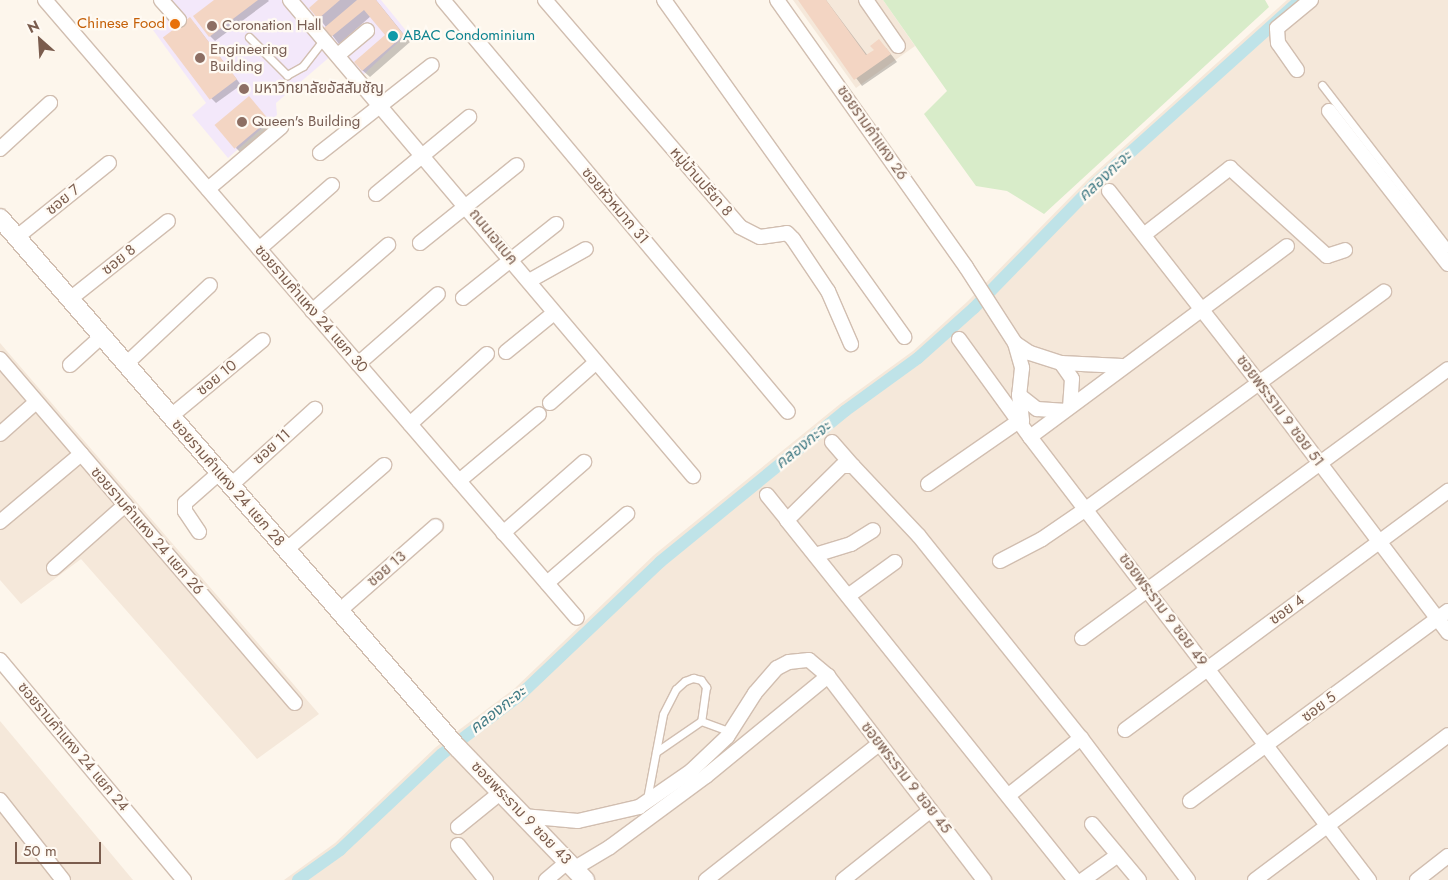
<!DOCTYPE html>
<meta charset="utf-8">
<style>
body{margin:0}
#map{position:relative;width:1448px;height:880px;overflow:hidden;background:#fdf6ec;font-family:Jost,"Noto Sans Thai",sans-serif}
div>[style]{position:absolute}
.residential>*{inset:0;background:#f5e8da}
.education>*{inset:0;background:#f3e8fa}
.green>*{inset:0;background:#d8ecc9}
.shadow>*{inset:0;background:#0003}
.canal>*{height:12px;margin:-6px;padding:0 6px;transform-origin:6px;border-radius:6px;background:#bfe3e8}
.building>*{inset:0;background:#f3d5c3;transform-origin:0 0}
.roads{filter:drop-shadow(1px 0 #d1beb0) drop-shadow(-1px 0 #d1beb0) drop-shadow(0 1px #d1beb0) drop-shadow(0 -1px #d1beb0)}
.service>*{height:7px;margin:-3.5px;padding:0 3.5px;transform-origin:3.5px;border-radius:3.5px;background:#fff}
.minor>*{height:14px;margin:-7px;padding:0 7px;transform-origin:7px;border-radius:7px;background:#fff}
.tertiary>*{height:18px;margin:-9px;padding:0 9px;transform-origin:9px;border-radius:9px;background:#fff}
.dots>*{width:14px;height:14px;translate:-50% -50%;box-sizing:border-box;border:2px solid #fffaf3;border-radius:50%}
span{translate:-50% -50%;white-space:nowrap;text-align:center;line-height:1.15;-webkit-text-stroke:4.5px #fffaf3;paint-order:stroke}
.food-label{font-size:15px;color:#c56008}
.right{translate:-100% -50%;text-align:right}
.education-label{font-size:15px;color:#785e54}
.left{translate:0 -50%;text-align:left}
.culture-label{font-size:15px;color:#0d838f}
.street-label{font-size:15px;color:#7a5c4d}
.water-label{font-size:16px;color:#437c86;font-style:italic}
.north{position:absolute;left:15px;top:15px;width:50px;height:50px;-webkit-text-stroke:4px #fffaf3;paint-order:stroke;rotate:334deg;font-size:14px;font-weight:700;line-height:20px;text-align:center;color:#7a5c4d}
.north::after{content:'';display:block;margin:auto;width:18px;height:22px;background:#7a5c4d;clip-path:polygon(50% 0,100% 100%,50% 72%,0 100%)}
.scale{position:absolute;left:15px;top:842px;width:86px;height:22px;box-sizing:border-box;border:2px solid #7a5c4d;border-top:0;padding-left:6px;font-size:15px;line-height:18px;white-space:nowrap;color:#7a5c4d;-webkit-text-stroke:4px #fffaf3;paint-order:stroke}
</style>
<div id="map">
<div class="residential">
<div style="clip-path:polygon(793px 0,883px 0,915px 46px,856px 88px)"></div>
<div style="clip-path:polygon(1287px 0,1448px 0,1448px 880px,284px 880px,335px 843px,436px 747px,514px 689px,654px 555px,840px 404px,913px 351px,968px 301px,1088px 179px)"></div>
<div style="clip-path:polygon(0 343px,319px 714px,257px 759px,81px 559px,21px 604px,0 580px)"></div>
<div style="clip-path:polygon(0 721px,133px 880px,0 880px)"></div>
</div>
<div class="education">
<div style="clip-path:polygon(167px 0,381px 0,408px 33px,363px 75px,332px 55px,276px 103px,277px 115px,228px 158px,192px 115px,206px 103px,153px 30px,176px 10px)"></div>
</div>
<div class="green">
<div style="clip-path:polygon(883px 0,1265px 0,1269px 7px,1044px 214px,1007px 191px,976px 186px,924px 114px,947px 91px)"></div>
</div>
<div class="shadow">
<div style="clip-path:polygon(216px 0,268px 0,269px 1px,215px 41px,210px 36px)"></div>
<div style="clip-path:polygon(320px 0,376px 0,410px 42px,370px 77px,362px 70px,386px 35px,371px 16px,339px 44px,319px 18px)"></div>
<div style="clip-path:polygon(799px 0,826px 0,868px 56px,886px 48px,897px 62px,862px 86px)"></div>
<div style="clip-path:polygon(195px 24px,241px 85px,216px 103px,211px 98px)"></div>
<div style="clip-path:polygon(254px 103px,273px 126px,241px 153px,236px 148px)"></div>
</div>
<div class="canal">
<div style="left:298px;top:880px;width:52px;rotate:-35.5deg"></div>
<div style="left:340px;top:850px;width:140px;rotate:-43.3deg"></div>
<div style="left:442px;top:754px;width:96px;rotate:-37deg"></div>
<div style="left:519px;top:696px;width:195px;rotate:-43.5deg"></div>
<div style="left:660px;top:562px;width:239px;rotate:-39.2deg"></div>
<div style="left:845px;top:411px;width:90px;rotate:-36deg"></div>
<div style="left:918px;top:358px;width:75px;rotate:-41.8deg"></div>
<div style="left:974px;top:308px;width:172px;rotate:-45.7deg"></div>
<div style="left:1094px;top:185px;width:277px;rotate:-41.9deg"></div>
</div>
<div class="building">
<div style="clip-path:polygon(214px 0,258px 0,209px 37px,193px 16px)"></div>
<div style="clip-path:polygon(318px 0,340px 0,318px 19px,309px 8px)"></div>
<div style="clip-path:polygon(357px 0,376px 0,404px 35px,362px 71px,354px 62px,385px 35px,364px 10px,331px 37px,324px 28px)"></div>
<div style="clip-path:polygon(798px 0,826px 0,866px 55px,874px 50px,870px 46px,879px 39px,891px 54px,854px 80px)"></div>
<div style="left:190px;top:17px;width:78px;height:34px;rotate:53deg"></div>
<div style="left:249px;top:96px;width:31px;height:45px;rotate:50deg"></div>
</div>
<div class="roads">
<div class="service">
<div style="left:249px;top:37px;width:54px;rotate:45deg"></div>
<div style="left:287px;top:75px;width:18px;rotate:-29deg"></div>
<div style="left:303px;top:66px;width:34px;rotate:-52deg"></div>
<div style="left:1322px;top:85px;width:206px;rotate:52.3deg"></div>
<div style="left:656px;top:752px;width:55px;rotate:-34.6deg"></div>
<div style="left:647px;top:799px;width:86px;rotate:-79.3deg"></div>
<div style="left:663px;top:714px;width:28px;rotate:-63deg"></div>
<div style="left:676px;top:689px;width:12px;rotate:-42deg"></div>
<div style="left:685px;top:681px;width:9px;rotate:-21deg"></div>
<div style="left:693px;top:678px;width:8px;rotate:14deg"></div>
<div style="left:701px;top:680px;width:9px;rotate:54deg"></div>
<div style="left:706px;top:687px;width:34px;rotate:98deg"></div>
<div style="left:701px;top:721px;width:32px;rotate:20deg"></div>
</div>
<div class="minor">
<div style="left:45px;top:0;width:815px;rotate:49.28deg"></div>
<div style="left:161px;top:0;width:27px;rotate:48deg"></div>
<div style="left:290px;top:0;width:624px;rotate:49.75deg"></div>
<div style="left:443px;top:0;width:537px;rotate:50.06deg"></div>
<div style="left:545px;top:0;width:299px;rotate:49.3deg"></div>
<div style="left:740px;top:227px;width:22px;rotate:27deg"></div>
<div style="left:760px;top:237px;width:27px;rotate:-8deg"></div>
<div style="left:787px;top:233px;width:8px;rotate:45deg"></div>
<div style="left:793px;top:239px;width:63px;rotate:56.1deg"></div>
<div style="left:828px;top:291px;width:58px;rotate:66.5deg"></div>
<div style="left:664px;top:0;width:414px;rotate:54.5deg"></div>
<div style="left:777px;top:0;width:327px;rotate:54.7deg"></div>
<div style="left:966px;top:267px;width:90px;rotate:57.2deg"></div>
<div style="left:1015px;top:343px;width:26px;rotate:74deg"></div>
<div style="left:1022px;top:368px;width:27px;rotate:96deg"></div>
<div style="left:1019px;top:395px;width:26px;rotate:83deg"></div>
<div style="left:866px;top:0;width:56px;rotate:55.2deg"></div>
<div style="left:338px;top:55px;width:38px;rotate:-40deg"></div>
<div style="left:1297px;top:70px;width:33px;rotate:-125deg"></div>
<div style="left:1278px;top:43px;width:15px;rotate:-94deg"></div>
<div style="left:1277px;top:28px;width:44px;rotate:-39.5deg"></div>
<div style="left:1329px;top:111px;width:194px;rotate:52.1deg"></div>
<div style="left:0;top:149px;width:68px;rotate:-42.6deg"></div>
<div style="left:320px;top:153px;width:142px;rotate:-38.2deg"></div>
<div style="left:208px;top:189px;width:96px;rotate:-40.3deg"></div>
<div style="left:1109px;top:191px;width:245px;rotate:52deg"></div>
<div style="left:1260px;top:384px;width:312px;rotate:52.9deg"></div>
<div style="left:376px;top:194px;width:121px;rotate:-39.6deg"></div>
<div style="left:1145px;top:234px;width:108px;rotate:-37.8deg"></div>
<div style="left:1230px;top:168px;width:131px;rotate:42.2deg"></div>
<div style="left:1327px;top:256px;width:19px;rotate:-18deg"></div>
<div style="left:17px;top:237px;width:118px;rotate:-38.8deg"></div>
<div style="left:420px;top:243px;width:124px;rotate:-38.8deg"></div>
<div style="left:259px;top:249px;width:97px;rotate:-41.2deg"></div>
<div style="left:529px;top:281px;width:65px;rotate:-29.3deg"></div>
<div style="left:463px;top:298px;width:119px;rotate:-38.5deg"></div>
<div style="left:70px;top:299px;width:125px;rotate:-38.5deg"></div>
<div style="left:312px;top:311px;width:101px;rotate:-41deg"></div>
<div style="left:959px;top:339px;width:121px;rotate:54.1deg"></div>
<div style="left:1030px;top:437px;width:558px;rotate:52.58deg"></div>
<div style="left:1015px;top:343px;width:18px;rotate:34deg"></div>
<div style="left:1030px;top:353px;width:33px;rotate:18deg"></div>
<div style="left:1061px;top:363px;width:61px;rotate:2.8deg"></div>
<div style="left:506px;top:352px;width:62px;rotate:-39.1deg"></div>
<div style="left:0;top:359px;width:453px;rotate:49.4deg"></div>
<div style="left:1061px;top:363px;width:19px;rotate:55deg"></div>
<div style="left:1072px;top:379px;width:27px;rotate:94deg"></div>
<div style="left:126px;top:364px;width:115px;rotate:-43.2deg"></div>
<div style="left:358px;top:364px;width:106px;rotate:-41.2deg"></div>
<div style="left:70px;top:365px;width:43px;rotate:-42.2deg"></div>
<div style="left:1019px;top:395px;width:23px;rotate:38deg"></div>
<div style="left:1037px;top:409px;width:26px;rotate:4deg"></div>
<div style="left:550px;top:403px;width:60px;rotate:-41.6deg"></div>
<div style="left:171px;top:416px;width:119px;rotate:-39.6deg"></div>
<div style="left:410px;top:424px;width:104px;rotate:-42.3deg"></div>
<div style="left:0;top:434px;width:48px;rotate:-41.6deg"></div>
<div style="left:1030px;top:437px;width:320px;rotate:-36.6deg"></div>
<div style="left:832px;top:442px;width:32px;rotate:49deg"></div>
<div style="left:459px;top:481px;width:104px;rotate:-39.9deg"></div>
<div style="left:928px;top:484px;width:111px;rotate:-34.7deg"></div>
<div style="left:230px;top:486px;width:115px;rotate:-42.2deg"></div>
<div style="left:767px;top:495px;width:32px;rotate:51deg"></div>
<div style="left:0;top:522px;width:106px;rotate:-40deg"></div>
<div style="left:199px;top:532px;width:25px;rotate:-124deg"></div>
<div style="left:185px;top:511px;width:8px;rotate:-90deg"></div>
<div style="left:185px;top:503px;width:45px;rotate:-41.4deg"></div>
<div style="left:503px;top:533px;width:108px;rotate:-41.2deg"></div>
<div style="left:286px;top:550px;width:130px;rotate:-40.9deg"></div>
<div style="left:815px;top:555px;width:38px;rotate:-17deg"></div>
<div style="left:851px;top:544px;width:26px;rotate:-32deg"></div>
<div style="left:1000px;top:561px;width:47px;rotate:-27.6deg"></div>
<div style="left:1042px;top:539px;width:53px;rotate:-34.3deg"></div>
<div style="left:1086px;top:509px;width:369px;rotate:-36.1deg"></div>
<div style="left:54px;top:568px;width:95px;rotate:-41.6deg"></div>
<div style="left:547px;top:583px;width:106px;rotate:-40.8deg"></div>
<div style="left:848px;top:596px;width:58px;rotate:-35.9deg"></div>
<div style="left:338px;top:612px;width:130px;rotate:-41.3deg"></div>
<div style="left:1082px;top:638px;width:454px;rotate:-36.3deg"></div>
<div style="left:0;top:660px;width:287px;rotate:50.1deg"></div>
<div style="left:1125px;top:730px;width:402px;rotate:-36.5deg"></div>
<div style="left:1009px;top:795px;width:92px;rotate:-38.4deg"></div>
<div style="left:0;top:800px;width:102px;rotate:51.8deg"></div>
<div style="left:1190px;top:801px;width:320px;rotate:-36.4deg"></div>
<div style="left:523px;top:816px;width:55px;rotate:5.2deg"></div>
<div style="left:578px;top:821px;width:63px;rotate:-12.9deg"></div>
<div style="left:639px;top:807px;width:63px;rotate:-34.7deg"></div>
<div style="left:691px;top:771px;width:50px;rotate:-43.4deg"></div>
<div style="left:727px;top:737px;width:52px;rotate:-57.5deg"></div>
<div style="left:755px;top:693px;width:33px;rotate:-49deg"></div>
<div style="left:777px;top:668px;width:13px;rotate:-27deg"></div>
<div style="left:789px;top:662px;width:20px;rotate:-6deg"></div>
<div style="left:809px;top:660px;width:25px;rotate:40deg"></div>
<div style="left:828px;top:676px;width:257px;rotate:52.6deg"></div>
<div style="left:1092px;top:824px;width:73px;rotate:50deg"></div>
<div style="left:458px;top:827px;width:54px;rotate:-39deg"></div>
<div style="left:458px;top:845px;width:45px;rotate:51.3deg"></div>
<div style="left:575px;top:868px;width:41px;rotate:-31deg"></div>
<div style="left:610px;top:847px;width:119px;rotate:-36.5deg"></div>
<div style="left:706px;top:776px;width:158px;rotate:-39.3deg"></div>
<div style="left:546px;top:880px;width:30px;rotate:-40deg"></div>
<div style="left:706px;top:880px;width:220px;rotate:-38.2deg"></div>
<div style="left:843px;top:880px;width:112px;rotate:-38.5deg"></div>
<div style="left:1075px;top:880px;width:461px;rotate:-128.7deg"></div>
<div style="left:787px;top:520px;width:77px;rotate:-44.5deg"></div>
<div style="left:842px;top:466px;width:11px"></div>
<div style="left:853px;top:466px;width:96px;rotate:46.7deg"></div>
<div style="left:919px;top:536px;width:259px;rotate:51.3deg"></div>
<div style="left:1081px;top:738px;width:178px;rotate:53deg"></div>
<div style="left:1083px;top:880px;width:43px;rotate:-35.5deg"></div>
<div style="left:1255px;top:880px;width:241px;rotate:-36.9deg"></div>
<div style="left:1417px;top:880px;width:39px;rotate:-38deg"></div>
</div>
<div class="tertiary">
<div style="left:0;top:218px;width:699px;rotate:49.18deg"></div>
<div style="left:457px;top:747px;width:185px;rotate:46.1deg"></div>
</div>
</div>
<div class="dots">
<div style="left:175px;top:24px;background:#e8710a"></div>
<div style="left:212px;top:26px;background:#8d6e63"></div>
<div style="left:393px;top:36px;background:#0f9aa8"></div>
<div style="left:200px;top:58px;background:#8d6e63"></div>
<div style="left:244px;top:89px;background:#8d6e63"></div>
<div style="left:242px;top:122px;background:#8d6e63"></div>
</div>
<div class="food-label">
<span class="right" style="left:165px;top:24px">Chinese Food</span>
</div>
<div class="education-label">
<span class="left" style="left:222px;top:26px">Coronation Hall</span>
<span class="left" style="left:210px;top:58px">Engineering<br>Building</span>
<span class="left" style="left:254px;top:89px">มหาวิทยาลัยอัสสัมชัญ</span>
<span class="left" style="left:252px;top:122px">Queen's Building</span>
</div>
<div class="culture-label">
<span class="left" style="left:403px;top:36px">ABAC Condominium</span>
</div>
<div class="street-label">
<span style="left:872px;top:133px;rotate:55deg">ซอยรามคำแหง 26</span>
<span style="left:701px;top:182px;rotate:49deg">หมู่บ้านปรีชา 8</span>
<span style="left:63px;top:200px;rotate:-39deg">ซอย 7</span>
<span style="left:615px;top:206px;rotate:50deg">ซอยหัวหมาก 31</span>
<span style="left:493px;top:237px;rotate:51deg">ถนนเอแบค</span>
<span style="left:119px;top:260px;rotate:-39deg">ซอย 8</span>
<span style="left:311px;top:309px;rotate:49deg">ซอยรามคำแหง 24 แยก 30</span>
<span style="left:217px;top:378px;rotate:-39deg">ซอย 10</span>
<span style="left:1280px;top:411px;rotate:53deg">ซอยพระราม 9 ซอย 51</span>
<span style="left:272px;top:447px;rotate:-42deg">ซอย 11</span>
<span style="left:228px;top:483px;rotate:49deg">ซอยรามคำแหง 24 แยก 28</span>
<span style="left:147px;top:531px;rotate:49deg">ซอยรามคำแหง 24 แยก 26</span>
<span style="left:387px;top:569px;rotate:-41deg">ซอย 13</span>
<span style="left:1163px;top:610px;rotate:53deg">ซอยพระราม 9 ซอย 49</span>
<span style="left:1287px;top:610px;rotate:-36deg">ซอย 4</span>
<span style="left:1319px;top:707px;rotate:-37deg">ซอย 5</span>
<span style="left:73px;top:747px;rotate:50deg">ซอยรามคำแหง 24 แยก 24</span>
<span style="left:906px;top:778px;rotate:52deg">ซอยพระราม 9 ซอย 45</span>
<span style="left:521px;top:813px;rotate:46deg">ซอยพระราม 9 ซอย 43</span>
</div>
<div class="water-label">
<span style="left:1105px;top:176px;rotate:-43deg">คลองกะจะ</span>
<span style="left:803px;top:445px;rotate:-39deg">คลองกะจะ</span>
<span style="left:498px;top:710px;rotate:-38deg">คลองกะจะ</span>
</div>
<div class="north">N</div>
<div class="scale">50 m</div>
</div>
